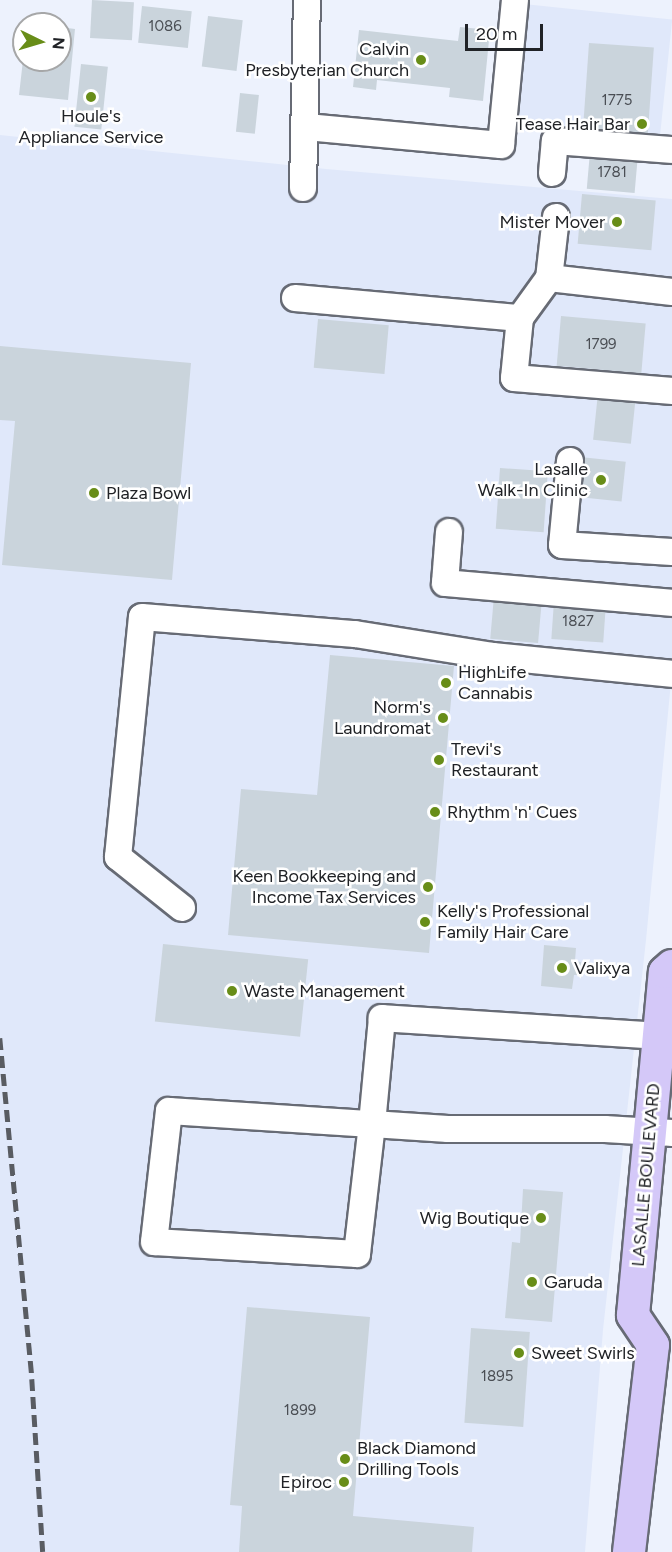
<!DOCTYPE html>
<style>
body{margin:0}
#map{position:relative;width:672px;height:1552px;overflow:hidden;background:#edf2fd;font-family:Figtree,sans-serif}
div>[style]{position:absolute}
.built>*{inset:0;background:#e0e8fa;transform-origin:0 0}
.building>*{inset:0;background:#cad4dc;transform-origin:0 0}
.roads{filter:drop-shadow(2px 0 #676b75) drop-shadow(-2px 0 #676b75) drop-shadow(0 2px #676b75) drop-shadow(0 -2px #676b75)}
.minor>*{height:26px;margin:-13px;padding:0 13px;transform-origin:13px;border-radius:13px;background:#fff}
.major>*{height:32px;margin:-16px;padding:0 16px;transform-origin:16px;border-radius:16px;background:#d4c8f8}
.rail>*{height:4.5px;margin-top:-2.25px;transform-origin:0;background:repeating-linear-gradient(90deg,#595c62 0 12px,transparent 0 18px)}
.dots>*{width:16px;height:16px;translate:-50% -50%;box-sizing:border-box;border:3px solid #fff;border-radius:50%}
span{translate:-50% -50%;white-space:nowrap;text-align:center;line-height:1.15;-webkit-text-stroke:5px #fff;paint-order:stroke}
.number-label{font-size:15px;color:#4a4e54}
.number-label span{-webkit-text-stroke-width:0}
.poi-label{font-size:18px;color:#202226}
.right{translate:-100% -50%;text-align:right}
.left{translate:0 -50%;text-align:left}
.street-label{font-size:18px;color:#202226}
.north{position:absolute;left:12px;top:12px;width:60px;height:60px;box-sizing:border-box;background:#fff;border:2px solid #a6a7a8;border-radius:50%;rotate:95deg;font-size:16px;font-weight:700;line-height:24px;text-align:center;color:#202226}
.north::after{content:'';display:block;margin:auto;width:21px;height:27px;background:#688d18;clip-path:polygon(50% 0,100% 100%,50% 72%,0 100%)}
.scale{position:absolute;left:465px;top:24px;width:78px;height:27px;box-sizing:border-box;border:3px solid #202226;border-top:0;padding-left:8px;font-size:18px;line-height:21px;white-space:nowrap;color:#202226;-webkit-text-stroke:4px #fff;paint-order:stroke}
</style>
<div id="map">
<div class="built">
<div style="left:524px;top:4px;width:149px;height:126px;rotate:6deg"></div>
<div style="clip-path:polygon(0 135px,326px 169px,672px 199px,672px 672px,646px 940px,603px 1330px,585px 1552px,0 1552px)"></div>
</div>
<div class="building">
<div style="left:92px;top:0;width:42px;height:38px;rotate:3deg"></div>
<div style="left:142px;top:6px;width:50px;height:37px;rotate:6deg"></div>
<div style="left:208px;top:16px;width:35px;height:51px;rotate:7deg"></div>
<div style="clip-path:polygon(60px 27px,75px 29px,68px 100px,19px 95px,23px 60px,60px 60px)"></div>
<div style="clip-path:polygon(460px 27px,490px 30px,483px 101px,449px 97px,450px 88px,377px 80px,376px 90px,353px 87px,359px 30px,458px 41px)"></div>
<div style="left:589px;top:43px;width:65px;height:90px;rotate:4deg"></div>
<div style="left:81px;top:64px;width:27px;height:63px;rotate:6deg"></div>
<div style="left:240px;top:93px;width:19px;height:39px;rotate:6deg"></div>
<div style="left:590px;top:152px;width:48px;height:37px;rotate:5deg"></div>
<div style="left:582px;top:194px;width:74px;height:50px;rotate:5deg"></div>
<div style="left:561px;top:316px;width:85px;height:50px;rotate:5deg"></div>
<div style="left:318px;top:319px;width:71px;height:49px;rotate:5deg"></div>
<div style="clip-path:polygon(0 346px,191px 363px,172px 580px,2px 565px,15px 421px,0 420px)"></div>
<div style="left:598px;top:393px;width:38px;height:47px;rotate:6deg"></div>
<div style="left:580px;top:457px;width:46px;height:40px;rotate:6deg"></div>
<div style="left:500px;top:468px;width:48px;height:61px;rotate:4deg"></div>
<div style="left:494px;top:596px;width:48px;height:43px;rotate:5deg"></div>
<div style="left:554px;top:601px;width:52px;height:38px;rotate:4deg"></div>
<div style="clip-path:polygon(330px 655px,454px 666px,429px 953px,228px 935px,241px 789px,317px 795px)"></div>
<div style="left:163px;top:944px;width:146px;height:78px;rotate:6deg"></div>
<div style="clip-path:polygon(544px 945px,576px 948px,575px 961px,581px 962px,580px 975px,574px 975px,572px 989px,541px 986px)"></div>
<div style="clip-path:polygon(523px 1189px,563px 1192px,552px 1322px,505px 1318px,512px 1242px,520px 1243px)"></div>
<div style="clip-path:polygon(247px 1307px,370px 1317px,353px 1516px,474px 1527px,472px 1552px,239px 1552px,242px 1506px,230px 1505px)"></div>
<div style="left:471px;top:1328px;width:59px;height:95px;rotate:4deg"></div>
</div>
<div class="roads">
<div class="minor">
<div style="left:306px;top:127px;width:196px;rotate:5.3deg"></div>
<div style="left:501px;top:145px;width:146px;rotate:-84.5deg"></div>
<div style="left:552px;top:173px;width:32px;rotate:-85deg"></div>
<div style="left:555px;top:141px;width:117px;rotate:4.4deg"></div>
<div style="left:303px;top:188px;width:188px;rotate:-88.8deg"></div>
<div style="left:556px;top:217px;width:61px;rotate:96.5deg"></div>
<div style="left:549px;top:278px;width:124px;rotate:6.5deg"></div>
<div style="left:295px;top:298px;width:226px;rotate:5.1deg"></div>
<div style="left:520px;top:318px;width:49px;rotate:-54.1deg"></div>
<div style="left:520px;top:318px;width:60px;rotate:95.7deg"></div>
<div style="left:514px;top:378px;width:159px;rotate:4.7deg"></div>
<div style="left:570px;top:461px;width:84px;rotate:95.4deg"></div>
<div style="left:562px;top:545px;width:110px;rotate:3.6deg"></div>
<div style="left:449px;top:532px;width:51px;rotate:94.5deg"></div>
<div style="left:445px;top:583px;width:228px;rotate:5deg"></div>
<div style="left:182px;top:908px;width:82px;rotate:-141.4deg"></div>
<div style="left:118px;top:857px;width:241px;rotate:-84.3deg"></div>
<div style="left:142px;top:617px;width:214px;rotate:4.6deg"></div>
<div style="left:355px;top:634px;width:140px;rotate:9.1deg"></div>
<div style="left:493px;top:656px;width:180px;rotate:5.7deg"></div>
<div style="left:659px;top:1036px;width:278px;rotate:-176.3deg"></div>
<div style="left:382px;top:1018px;width:106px;rotate:95.4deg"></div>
<div style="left:372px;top:1124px;width:131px;rotate:96.6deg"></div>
<div style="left:357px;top:1254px;width:203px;rotate:-176.6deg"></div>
<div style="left:154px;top:1242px;width:132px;rotate:-83.5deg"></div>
<div style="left:169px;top:1111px;width:203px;rotate:3.7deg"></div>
<div style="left:372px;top:1124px;width:76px;rotate:3.8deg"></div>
<div style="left:448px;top:1129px;width:157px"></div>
<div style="left:605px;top:1129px;width:67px;rotate:3.4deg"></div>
</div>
<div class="major">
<div style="left:629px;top:1552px;width:208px;rotate:-83.4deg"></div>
<div style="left:653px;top:1345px;width:36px;rotate:-124deg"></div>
<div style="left:633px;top:1315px;width:344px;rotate:-84.7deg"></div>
<div style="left:665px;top:972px;width:9px;rotate:-41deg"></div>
</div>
</div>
<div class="rail">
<div style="left:0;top:1038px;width:342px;rotate:84.6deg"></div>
<div style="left:32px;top:1379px;width:173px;rotate:86.4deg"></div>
</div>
<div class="dots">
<div style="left:421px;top:60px;background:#688d18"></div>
<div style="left:91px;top:97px;background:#688d18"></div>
<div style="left:642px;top:124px;background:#688d18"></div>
<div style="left:617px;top:222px;background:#688d18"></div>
<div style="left:601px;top:480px;background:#688d18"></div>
<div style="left:94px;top:493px;background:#688d18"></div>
<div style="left:446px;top:683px;background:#688d18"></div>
<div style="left:443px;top:718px;background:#688d18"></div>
<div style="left:439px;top:760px;background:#688d18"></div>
<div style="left:435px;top:812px;background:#688d18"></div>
<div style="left:428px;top:887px;background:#688d18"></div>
<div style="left:425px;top:922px;background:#688d18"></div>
<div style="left:562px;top:968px;background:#688d18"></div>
<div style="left:232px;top:991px;background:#688d18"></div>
<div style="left:541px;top:1218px;background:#688d18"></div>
<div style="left:532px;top:1282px;background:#688d18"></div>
<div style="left:519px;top:1353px;background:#688d18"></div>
<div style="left:345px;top:1459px;background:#688d18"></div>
<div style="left:344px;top:1482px;background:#688d18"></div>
</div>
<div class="number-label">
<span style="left:165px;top:27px">1086</span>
<span style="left:617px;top:101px">1775</span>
<span style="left:612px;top:173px">1781</span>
<span style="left:601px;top:345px">1799</span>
<span style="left:578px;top:622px">1827</span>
<span style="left:497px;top:1377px">1895</span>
<span style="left:300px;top:1411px">1899</span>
</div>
<div class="poi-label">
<span class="right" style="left:409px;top:60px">Calvin<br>Presbyterian Church</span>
<span style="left:91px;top:127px">Houle's<br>Appliance Service</span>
<span class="right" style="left:630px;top:124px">Tease Hair Bar</span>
<span class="right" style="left:605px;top:222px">Mister Mover</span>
<span class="right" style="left:588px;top:480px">Lasalle<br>Walk-In Clinic</span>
<span class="left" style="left:106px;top:493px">Plaza Bowl</span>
<span class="left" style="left:458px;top:683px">HighLife<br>Cannabis</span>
<span class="right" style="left:431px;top:718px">Norm's<br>Laundromat</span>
<span class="left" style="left:451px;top:760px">Trevi's<br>Restaurant</span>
<span class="left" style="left:447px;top:812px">Rhythm 'n' Cues</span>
<span class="right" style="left:416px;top:887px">Keen Bookkeeping and<br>Income Tax Services</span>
<span class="left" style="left:437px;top:922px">Kelly's Professional<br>Family Hair Care</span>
<span class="left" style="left:574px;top:968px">Valixya</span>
<span class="left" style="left:244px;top:991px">Waste Management</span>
<span class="right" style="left:529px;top:1218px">Wig Boutique</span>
<span class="left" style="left:544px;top:1282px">Garuda</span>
<span class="left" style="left:531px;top:1353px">Sweet Swirls</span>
<span class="left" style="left:357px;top:1459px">Black Diamond<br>Drilling Tools</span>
<span class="right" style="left:332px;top:1482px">Epiroc</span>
</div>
<div class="street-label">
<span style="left:646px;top:1175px;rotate:-85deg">LASALLE BOULEVARD</span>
</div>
<div class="north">N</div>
<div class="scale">20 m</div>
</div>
